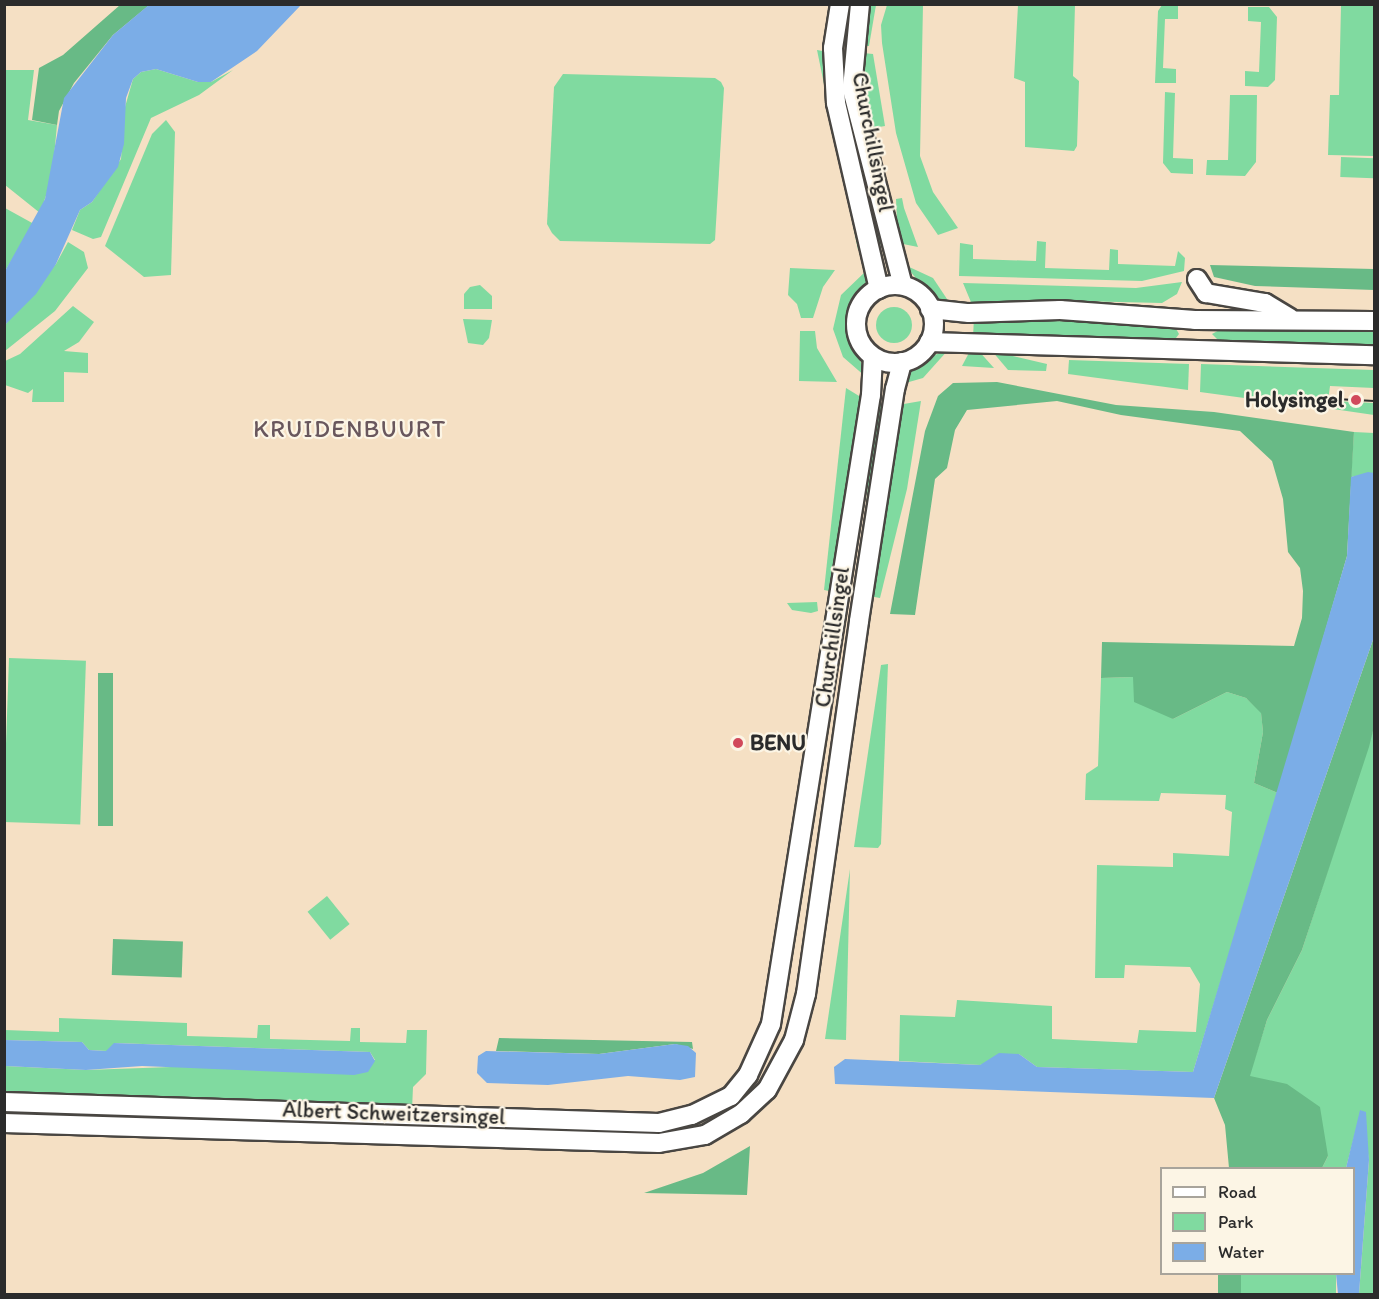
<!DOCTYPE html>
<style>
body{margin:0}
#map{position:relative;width:1379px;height:1299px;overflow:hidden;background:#f5e0c4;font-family:Itim,sans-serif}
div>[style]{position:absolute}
.green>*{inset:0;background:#80daa0;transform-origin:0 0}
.round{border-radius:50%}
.forest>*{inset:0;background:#68ba86;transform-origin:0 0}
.water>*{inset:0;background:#7bade7}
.roads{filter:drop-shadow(2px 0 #494642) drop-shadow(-2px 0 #494642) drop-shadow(0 2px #494642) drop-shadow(0 -2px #494642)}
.tertiary>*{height:18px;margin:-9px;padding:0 9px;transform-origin:9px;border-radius:9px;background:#fff}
.tertiary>.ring{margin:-9px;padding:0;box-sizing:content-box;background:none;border:18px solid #fff;border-radius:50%}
.tram>*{height:1.5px;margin:-0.75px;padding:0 0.75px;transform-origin:0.75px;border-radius:0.75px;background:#2b2b2b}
.dots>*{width:16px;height:16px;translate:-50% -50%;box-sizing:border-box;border:3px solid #fcf5e5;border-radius:50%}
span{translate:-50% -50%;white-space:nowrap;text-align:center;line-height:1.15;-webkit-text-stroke:4.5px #fcf5e5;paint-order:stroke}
.street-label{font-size:22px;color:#2b2b2b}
.poi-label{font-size:22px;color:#2b2b2b;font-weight:700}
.right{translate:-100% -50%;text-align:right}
.left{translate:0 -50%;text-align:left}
.neighbourhood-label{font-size:24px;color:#69575d;letter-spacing:1.5px}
.frame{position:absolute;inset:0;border:6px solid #2b2b2b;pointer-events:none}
.legend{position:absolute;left:1160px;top:1167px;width:195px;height:108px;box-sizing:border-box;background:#fcf5e5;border:2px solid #a8a49b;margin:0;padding:8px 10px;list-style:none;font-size:18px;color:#2b2b2b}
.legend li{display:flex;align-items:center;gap:12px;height:30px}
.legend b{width:30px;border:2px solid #a8a49b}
</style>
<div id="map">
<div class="green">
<div style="clip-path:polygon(868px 5px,876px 5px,869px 46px,864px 46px)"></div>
<div style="clip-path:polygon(887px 5px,923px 5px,920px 156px,933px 192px,958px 228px,938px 235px,916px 203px,896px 133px,882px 43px,881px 25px)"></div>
<div style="clip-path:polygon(1018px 5px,1075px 5px,1073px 76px,1079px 81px,1077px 146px,1074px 151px,1025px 147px,1025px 82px,1014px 78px)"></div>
<div style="clip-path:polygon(1162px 5px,1178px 6px,1178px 19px,1165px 19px,1163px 68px,1176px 69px,1176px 83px,1155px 83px,1158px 11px)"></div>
<div style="clip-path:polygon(1341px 5px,1374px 5px,1374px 156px,1328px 155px,1330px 95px,1339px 95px)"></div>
<div style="clip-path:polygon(1248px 7px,1269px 7px,1277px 17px,1275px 80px,1268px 87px,1245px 86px,1245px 71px,1259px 72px,1261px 22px,1248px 21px)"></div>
<div style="clip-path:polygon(817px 50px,828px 52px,864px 249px,858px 250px)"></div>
<div style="clip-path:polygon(840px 53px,845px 53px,846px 78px,886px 244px,876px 245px,845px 112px)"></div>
<div style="clip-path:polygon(863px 53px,873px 54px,885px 126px,873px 128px,863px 79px)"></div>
<div style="clip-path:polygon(156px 69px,198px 82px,211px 82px,233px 70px,199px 95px,151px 118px,101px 237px,93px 239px,72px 230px,80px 210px,92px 202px,121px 159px,125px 107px,133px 79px,141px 72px)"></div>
<div style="clip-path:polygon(4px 70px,34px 70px,28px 120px,57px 125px,52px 178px,40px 213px,5px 185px)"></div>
<div style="clip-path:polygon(563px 74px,715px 78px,721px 82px,724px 88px,715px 240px,710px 244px,560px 241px,552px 233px,547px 224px,554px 87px)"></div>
<div style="clip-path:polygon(1165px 92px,1175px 93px,1173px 158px,1193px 159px,1193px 174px,1171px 173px,1163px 163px)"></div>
<div style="clip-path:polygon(1230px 95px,1257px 95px,1256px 162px,1245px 176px,1206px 175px,1207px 160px,1228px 160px)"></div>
<div style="clip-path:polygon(166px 120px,175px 132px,171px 275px,144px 277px,105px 246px,152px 134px)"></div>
<div style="left:1341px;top:157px;width:33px;height:20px;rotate:2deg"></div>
<div style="clip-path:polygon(902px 198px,904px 208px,918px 247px,898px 243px,896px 199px)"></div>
<div style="clip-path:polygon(5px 208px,34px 224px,5px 271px)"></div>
<div style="clip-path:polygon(1037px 241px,1046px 242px,1045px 268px,1109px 270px,1110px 249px,1118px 250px,1118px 264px,1175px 266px,1178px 251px,1185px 258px,1184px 271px,1142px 281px,959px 276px,960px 243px,973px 245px,973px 259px,1036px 261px)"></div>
<div style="clip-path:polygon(68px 242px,84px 252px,88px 268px,55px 311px,5px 351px,5px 325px,56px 264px)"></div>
<div style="clip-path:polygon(905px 265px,933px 278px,951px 305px,929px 294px)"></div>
<div style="clip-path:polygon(790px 268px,835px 270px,823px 287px,813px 318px,801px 318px,797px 304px,788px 295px)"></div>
<div style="clip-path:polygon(866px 271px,866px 282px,852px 305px,847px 323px,866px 377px,843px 357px,833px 329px,841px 295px)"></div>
<div style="clip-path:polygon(1182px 282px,1177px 294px,1162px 303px,1033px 300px,973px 307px,963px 283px,1136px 288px)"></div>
<div style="clip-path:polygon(480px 285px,492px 296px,492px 309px,464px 309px,464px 294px,470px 287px)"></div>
<div style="clip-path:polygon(73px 306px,94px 322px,79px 342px,64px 351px,88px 353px,88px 373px,64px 372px,64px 402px,32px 402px,33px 389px,28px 393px,5px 385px,5px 361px,20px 354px)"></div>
<div class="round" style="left:876px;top:307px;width:36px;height:36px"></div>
<div style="clip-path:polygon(463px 319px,492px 320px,489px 338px,483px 345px,468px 343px)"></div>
<div style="clip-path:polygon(974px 319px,1167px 324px,1175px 327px,1179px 334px,1173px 342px,973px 336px)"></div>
<div style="clip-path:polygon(1225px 327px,1374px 331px,1374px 349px,1222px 344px,1212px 334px)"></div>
<div style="clip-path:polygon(800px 331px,815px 331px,817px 348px,837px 382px,799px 381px)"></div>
<div style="clip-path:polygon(949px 349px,923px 378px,902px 384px,907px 372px,923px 360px)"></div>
<div style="clip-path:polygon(971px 349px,977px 349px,994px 368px,962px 366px)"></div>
<div style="clip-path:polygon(992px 351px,1047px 364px,1046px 371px,1008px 370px)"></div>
<div style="clip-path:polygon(1069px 360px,1189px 364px,1188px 390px,1068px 374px)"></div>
<div style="clip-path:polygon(1201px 364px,1374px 370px,1374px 388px,1330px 386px,1327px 409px,1200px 392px)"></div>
<div style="clip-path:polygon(846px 388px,864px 399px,834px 592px,824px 590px)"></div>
<div style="clip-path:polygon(921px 401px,907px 489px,880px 598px,869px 596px,898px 405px)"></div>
<div style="clip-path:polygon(1334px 401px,1374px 403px,1374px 415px,1333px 409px)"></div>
<div style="left:875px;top:403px;width:11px;height:192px;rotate:5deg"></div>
<div style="clip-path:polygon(1354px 432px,1374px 433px,1374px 473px,1351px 477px)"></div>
<div style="clip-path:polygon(817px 602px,818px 611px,811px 613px,792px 610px,787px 603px)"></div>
<div style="left:9px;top:658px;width:77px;height:164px;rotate:2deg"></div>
<div style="clip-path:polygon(888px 664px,881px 844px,878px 848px,854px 847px,881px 665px)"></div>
<div style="clip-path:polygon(1133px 677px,1173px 719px,1227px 692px,1246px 698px,1261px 712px,1263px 732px,1254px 783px,1278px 793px,1193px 1072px,1037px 1067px,1019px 1054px,980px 1065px,899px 1061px,900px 1015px,955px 1017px,957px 1000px,1052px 1006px,1052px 1039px,1137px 1043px,1139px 1030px,1196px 1032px,1200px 984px,1190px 967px,1125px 965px,1124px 978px,1095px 978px,1097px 865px,1173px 867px,1173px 853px,1229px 856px,1232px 812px,1225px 809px,1226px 795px,1161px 793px,1159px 801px,1085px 800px,1086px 774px,1098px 766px,1101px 678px)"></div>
<div style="clip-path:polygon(1374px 727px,1374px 1294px,1359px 1294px,1369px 1160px,1361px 1110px,1346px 1168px,1322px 1168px,1328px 1156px,1249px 1076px,1267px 1020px,1302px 950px)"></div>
<div style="clip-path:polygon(850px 869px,846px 1040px,825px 1039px)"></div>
<div style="left:327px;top:896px;width:36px;height:25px;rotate:51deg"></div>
<div style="clip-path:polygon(59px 1018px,187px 1023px,187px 1036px,257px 1038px,258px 1025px,270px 1025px,270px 1039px,350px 1041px,351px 1028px,360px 1028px,360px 1042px,406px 1043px,407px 1030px,427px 1030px,426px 1074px,413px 1087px,412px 1110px,5px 1096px,5px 1066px,86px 1070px,375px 1060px,370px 1052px,115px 1043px,107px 1051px,89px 1050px,82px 1042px,5px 1040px,5px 1030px,59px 1032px)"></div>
<div style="left:1241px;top:1274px;width:95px;height:20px"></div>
</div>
<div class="forest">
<div style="clip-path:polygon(120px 5px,148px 6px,113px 35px,74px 83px,59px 111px,57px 125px,32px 120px,39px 68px,63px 55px)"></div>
<div style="clip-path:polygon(1210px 265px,1374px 269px,1374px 290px,1255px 286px,1214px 277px)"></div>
<div style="clip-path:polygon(997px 382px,1116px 405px,1214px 412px,1354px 432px,1347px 556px,1278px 793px,1254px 783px,1263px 732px,1261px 713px,1246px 698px,1227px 692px,1173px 719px,1134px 702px,1133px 677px,1101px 678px,1102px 642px,1294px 646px,1302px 618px,1303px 591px,1300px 568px,1288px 552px,1283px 499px,1272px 461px,1240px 431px,1121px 415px,1057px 401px,967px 410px,955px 430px,947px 468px,935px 479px,915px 615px,890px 614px,925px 431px,938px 396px,953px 383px)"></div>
<div style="clip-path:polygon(1374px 637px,1374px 727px,1369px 747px,1302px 950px,1267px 1020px,1250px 1076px,1287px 1084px,1320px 1107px,1328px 1156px,1322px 1168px,1229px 1168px,1225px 1125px,1214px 1098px)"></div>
<div style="left:98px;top:673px;width:15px;height:153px"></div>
<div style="left:113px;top:939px;width:70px;height:36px;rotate:2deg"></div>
<div style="clip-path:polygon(499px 1038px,692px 1042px,693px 1049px,675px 1044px,599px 1054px,496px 1051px)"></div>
<div style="clip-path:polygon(750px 1146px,747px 1195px,644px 1193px,703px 1173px)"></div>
<div style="left:1218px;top:1274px;width:23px;height:20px"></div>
</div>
<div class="water">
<div style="clip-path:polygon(150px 4px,301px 5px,257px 51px,211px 82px,198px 82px,156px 69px,141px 72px,133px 79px,126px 98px,124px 144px,118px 167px,92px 202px,80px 210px,56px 264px,36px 294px,5px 325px,5px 271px,45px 199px,64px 98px,113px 35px)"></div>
<div style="clip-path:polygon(1368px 472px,1374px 473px,1374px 637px,1214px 1098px,835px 1084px,834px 1067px,845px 1059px,980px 1065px,999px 1053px,1019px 1054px,1037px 1067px,1193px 1072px,1347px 556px,1351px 477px)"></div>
<div style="clip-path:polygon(5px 1040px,82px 1042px,89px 1050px,106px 1051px,114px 1043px,370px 1052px,375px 1061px,368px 1072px,354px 1075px,142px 1066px,86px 1070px,5px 1066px)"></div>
<div style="clip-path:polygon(675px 1044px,688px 1046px,696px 1053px,695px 1077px,680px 1080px,628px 1076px,548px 1085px,487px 1083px,477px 1073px,478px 1056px,486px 1051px,599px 1054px)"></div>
<div style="clip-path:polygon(1360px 1110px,1366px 1112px,1369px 1160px,1359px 1294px,1338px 1294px,1336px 1274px,1354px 1274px,1354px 1168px,1346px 1168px)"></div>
</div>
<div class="roads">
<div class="tertiary">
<div style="left:840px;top:4px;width:45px;rotate:99deg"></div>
<div style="left:833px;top:48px;width:55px;rotate:86.9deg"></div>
<div style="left:836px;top:103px;width:191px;rotate:77deg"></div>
<div style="left:860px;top:4px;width:85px;rotate:95.4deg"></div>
<div style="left:852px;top:89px;width:203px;rotate:75.5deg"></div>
<div style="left:1197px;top:279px;width:17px;rotate:57deg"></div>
<div style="left:1206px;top:293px;width:60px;rotate:9.6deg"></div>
<div style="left:1265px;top:303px;width:29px;rotate:31deg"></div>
<div class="ring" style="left:856px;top:285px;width:60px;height:60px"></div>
<div style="left:930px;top:309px;width:39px;rotate:6deg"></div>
<div style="left:969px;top:313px;width:91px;rotate:-1.9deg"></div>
<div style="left:1060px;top:310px;width:135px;rotate:4.2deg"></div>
<div style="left:1195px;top:320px;width:179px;rotate:0.3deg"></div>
<div style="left:929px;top:342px;width:445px;rotate:1.7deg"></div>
<div style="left:4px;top:1102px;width:655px;rotate:1.84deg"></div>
<div style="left:659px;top:1123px;width:34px;rotate:-14deg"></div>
<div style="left:692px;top:1115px;width:43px;rotate:-26deg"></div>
<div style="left:731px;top:1096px;width:27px;rotate:-51deg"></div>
<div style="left:748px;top:1075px;width:56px;rotate:-65.7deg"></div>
<div style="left:771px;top:1024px;width:637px;rotate:-80.97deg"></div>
<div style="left:871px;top:395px;width:38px;rotate:-87deg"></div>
<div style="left:4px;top:1123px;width:655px;rotate:1.75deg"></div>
<div style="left:659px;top:1143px;width:47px;rotate:-9.9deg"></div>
<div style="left:705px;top:1135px;width:42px;rotate:-30.3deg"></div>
<div style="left:741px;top:1114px;width:35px;rotate:-43deg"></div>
<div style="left:767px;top:1090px;width:57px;rotate:-61.6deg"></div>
<div style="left:794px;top:1040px;width:48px;rotate:-75.4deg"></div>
<div style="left:806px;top:994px;width:377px;rotate:-81.9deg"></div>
<div style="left:859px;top:621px;width:235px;rotate:-81.2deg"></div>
<div style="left:895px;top:389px;width:28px;rotate:-75deg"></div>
</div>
</div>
<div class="tram">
<div style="left:1336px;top:399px;width:38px;rotate:3deg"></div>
</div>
<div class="dots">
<div style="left:1356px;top:400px;background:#d1495b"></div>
<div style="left:738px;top:743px;background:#d1495b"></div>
</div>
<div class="street-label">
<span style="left:873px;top:142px;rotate:79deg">Churchillsingel</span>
<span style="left:832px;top:637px;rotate:-82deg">Churchillsingel</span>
<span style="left:394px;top:1113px;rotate:2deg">Albert Schweitzersingel</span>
</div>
<div class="poi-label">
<span class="right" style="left:1344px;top:400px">Holysingel</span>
<span class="left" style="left:750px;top:743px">BENU</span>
</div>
<div class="neighbourhood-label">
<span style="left:350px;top:429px">KRUIDENBUURT</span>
</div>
<div class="frame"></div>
<ul class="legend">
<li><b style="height:8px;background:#fff"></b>Road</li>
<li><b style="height:16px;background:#80daa0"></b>Park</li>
<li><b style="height:16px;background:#7bade7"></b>Water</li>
</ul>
</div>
